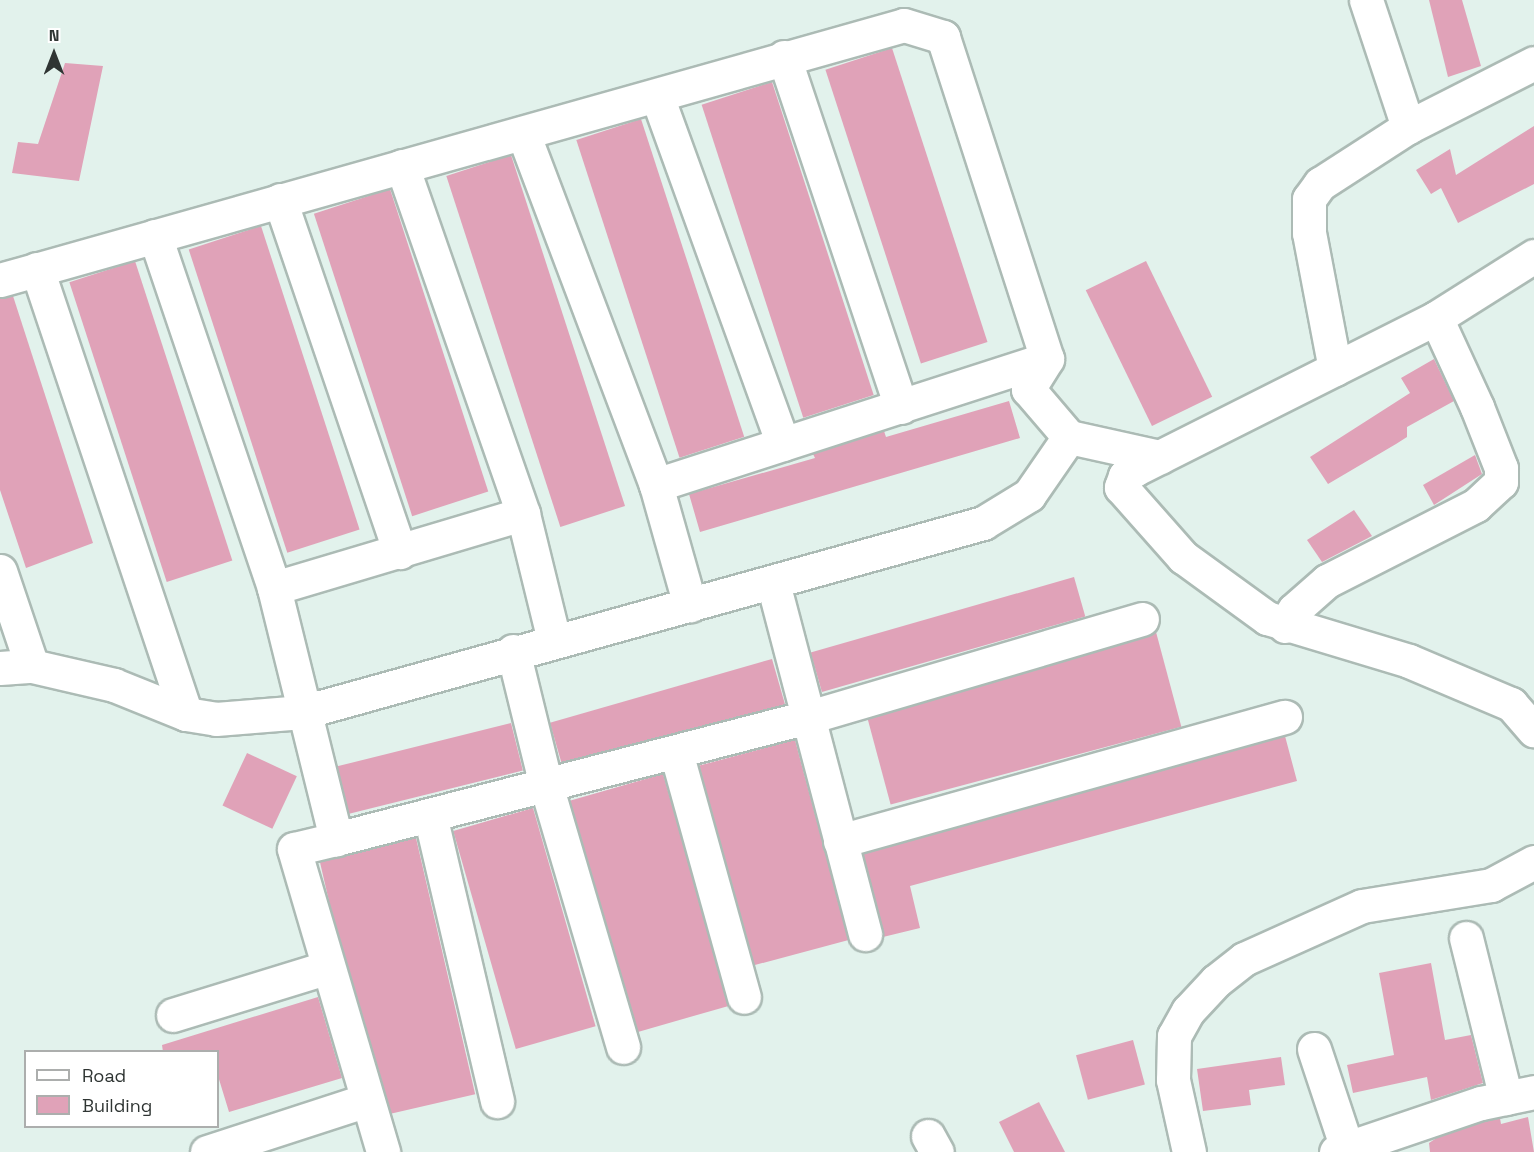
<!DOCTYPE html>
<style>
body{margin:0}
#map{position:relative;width:1534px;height:1152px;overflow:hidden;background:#e2f2ec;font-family:"Space Grotesk",sans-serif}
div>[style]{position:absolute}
.building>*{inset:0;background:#e0a2b8;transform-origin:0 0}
.roads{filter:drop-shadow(2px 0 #acbbb5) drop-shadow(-2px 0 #acbbb5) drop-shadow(0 2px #acbbb5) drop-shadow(0 -2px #acbbb5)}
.minor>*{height:33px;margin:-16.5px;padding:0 16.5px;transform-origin:16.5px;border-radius:16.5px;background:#fff}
span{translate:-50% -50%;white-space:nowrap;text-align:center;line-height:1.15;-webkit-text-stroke:6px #fff;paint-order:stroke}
.legend{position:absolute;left:24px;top:1050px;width:195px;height:78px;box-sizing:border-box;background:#fff;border:2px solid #acaead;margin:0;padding:8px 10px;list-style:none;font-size:18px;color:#2f3533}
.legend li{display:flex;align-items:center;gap:12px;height:30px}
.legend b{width:30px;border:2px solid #acaead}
.north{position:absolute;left:24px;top:24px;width:60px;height:60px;-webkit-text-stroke:4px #fff;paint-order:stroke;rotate:0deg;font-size:16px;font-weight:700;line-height:24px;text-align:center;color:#2f3533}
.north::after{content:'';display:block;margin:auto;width:21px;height:27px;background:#2f3533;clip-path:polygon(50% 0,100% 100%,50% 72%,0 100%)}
</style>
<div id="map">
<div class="building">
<div style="clip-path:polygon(1429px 0,1462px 0,1481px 66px,1448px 77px)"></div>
<div style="left:892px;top:48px;width:309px;height:70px;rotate:72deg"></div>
<div style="clip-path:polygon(65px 63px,103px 66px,79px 181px,12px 173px,18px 142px,38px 144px)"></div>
<div style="left:772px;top:82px;width:329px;height:74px;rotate:72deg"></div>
<div style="left:641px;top:119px;width:334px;height:68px;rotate:72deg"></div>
<div style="clip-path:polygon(1534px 126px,1534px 184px,1458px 223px,1441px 188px,1431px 194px,1416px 170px,1450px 149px,1456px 175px)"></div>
<div style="left:511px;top:155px;width:369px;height:68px;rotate:72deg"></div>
<div style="left:390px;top:189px;width:318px;height:80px;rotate:72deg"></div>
<div style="left:261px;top:226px;width:319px;height:76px;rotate:72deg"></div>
<div style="left:135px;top:261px;width:315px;height:69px;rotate:72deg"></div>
<div style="left:1146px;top:261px;width:151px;height:67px;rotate:64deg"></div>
<div style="clip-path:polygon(13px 296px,93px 543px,26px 568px,0 490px,0 298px)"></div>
<div style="clip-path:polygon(1434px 359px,1454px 401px,1407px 427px,1407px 437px,1396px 444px,1328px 484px,1310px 457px,1410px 393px,1401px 378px)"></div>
<div style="clip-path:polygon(1009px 401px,1020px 438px,700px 532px,689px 494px,815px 458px,813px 454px,884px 431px,886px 437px)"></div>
<div style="clip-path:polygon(1475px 455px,1482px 474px,1434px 505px,1423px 485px)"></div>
<div style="clip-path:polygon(1354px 510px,1372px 536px,1322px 562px,1307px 540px)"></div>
<div style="left:1074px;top:577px;width:41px;height:274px;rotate:74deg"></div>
<div style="left:1156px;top:632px;width:98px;height:301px;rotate:75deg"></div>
<div style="left:772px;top:659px;width:47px;height:231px;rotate:74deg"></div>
<div style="left:511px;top:723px;width:49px;height:179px;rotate:76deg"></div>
<div style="clip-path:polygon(1285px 736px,1297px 781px,910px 886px,920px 928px,883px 937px,863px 854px)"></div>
<div style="left:795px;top:740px;width:207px;height:99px;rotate:75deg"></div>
<div style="left:247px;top:753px;width:55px;height:58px;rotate:25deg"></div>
<div style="left:663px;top:774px;width:241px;height:97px;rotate:74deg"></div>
<div style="left:533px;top:808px;width:227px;height:83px;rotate:74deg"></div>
<div style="left:416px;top:838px;width:263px;height:99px;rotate:77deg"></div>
<div style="clip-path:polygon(1431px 963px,1445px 1040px,1471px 1035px,1483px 1083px,1431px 1100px,1427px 1077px,1353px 1093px,1347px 1065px,1394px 1055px,1379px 973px)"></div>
<div style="clip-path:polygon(318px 997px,342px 1078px,229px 1112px,218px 1076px,218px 1052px,163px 1052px,162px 1045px)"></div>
<div style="left:1133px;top:1040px;width:46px;height:59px;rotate:75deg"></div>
<div style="clip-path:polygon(1281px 1057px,1285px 1085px,1249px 1090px,1251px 1105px,1203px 1111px,1197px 1069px)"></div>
<div style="clip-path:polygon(1039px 1102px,1065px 1152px,1014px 1152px,999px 1122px)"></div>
<div style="clip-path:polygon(1528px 1117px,1534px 1152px,1430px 1152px,1429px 1143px,1438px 1137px,1486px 1121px,1500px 1118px,1501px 1124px)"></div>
</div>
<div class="roads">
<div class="minor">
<div style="left:1366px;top:0;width:134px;rotate:71.7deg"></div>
<div style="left:784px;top:57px;width:369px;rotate:71.5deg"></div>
<div style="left:657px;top:96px;width:370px;rotate:70.1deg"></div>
<div style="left:523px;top:133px;width:376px;rotate:69.3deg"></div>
<div style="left:656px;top:485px;width:125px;rotate:74.2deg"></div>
<div style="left:402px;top:166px;width:368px;rotate:70.8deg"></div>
<div style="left:523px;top:514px;width:130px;rotate:76.2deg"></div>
<div style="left:280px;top:200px;width:372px;rotate:71.2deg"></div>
<div style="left:155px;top:236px;width:372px;rotate:71.3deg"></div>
<div style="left:274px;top:588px;width:259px;rotate:76.1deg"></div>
<div style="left:336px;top:839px;width:43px;rotate:166.6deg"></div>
<div style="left:294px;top:849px;width:316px;rotate:73.6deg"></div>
<div style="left:1534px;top:256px;width:116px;rotate:147.7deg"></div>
<div style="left:1436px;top:318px;width:336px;rotate:153.3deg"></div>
<div style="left:1136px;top:469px;width:13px;rotate:148deg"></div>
<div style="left:1125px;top:476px;width:12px;rotate:110deg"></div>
<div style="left:1121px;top:487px;width:94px;rotate:48.5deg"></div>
<div style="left:1183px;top:557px;width:104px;rotate:36deg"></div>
<div style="left:1267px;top:618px;width:148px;rotate:16.8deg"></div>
<div style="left:1409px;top:661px;width:111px;rotate:22.9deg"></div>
<div style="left:1511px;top:704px;width:35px;rotate:49deg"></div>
<div style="left:37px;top:269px;width:469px;rotate:71.5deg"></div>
<div style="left:0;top:280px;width:939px;rotate:-15.75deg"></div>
<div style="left:904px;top:25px;width:41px;rotate:17.1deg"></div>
<div style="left:943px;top:37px;width:338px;rotate:72.1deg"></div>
<div style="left:1047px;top:359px;width:36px;rotate:122deg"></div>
<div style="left:1028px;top:389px;width:63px;rotate:49.5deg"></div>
<div style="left:1069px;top:437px;width:93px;rotate:12.4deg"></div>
<div style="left:1335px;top:369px;width:138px;rotate:-100.8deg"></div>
<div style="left:1309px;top:233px;width:34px;rotate:-90deg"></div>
<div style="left:1309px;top:199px;width:19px;rotate:-54deg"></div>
<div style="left:1320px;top:184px;width:105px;rotate:-32.9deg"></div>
<div style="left:1408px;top:127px;width:141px;rotate:-26.9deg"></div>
<div style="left:656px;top:485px;width:411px;rotate:-17.9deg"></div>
<div style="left:0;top:571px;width:100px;rotate:71.4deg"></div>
<div style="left:773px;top:583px;width:363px;rotate:75.3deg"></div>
<div style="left:274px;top:588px;width:260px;rotate:-16.6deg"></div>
<div style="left:1285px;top:626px;width:18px;rotate:-61deg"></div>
<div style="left:1294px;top:610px;width:44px;rotate:-41.3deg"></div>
<div style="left:1327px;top:581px;width:167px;rotate:-27deg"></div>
<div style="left:1476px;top:505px;width:34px;rotate:-43deg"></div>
<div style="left:1501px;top:482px;width:14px;rotate:-90deg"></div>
<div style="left:1501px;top:468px;width:66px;rotate:-111.5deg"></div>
<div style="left:1477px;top:407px;width:98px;rotate:-114.7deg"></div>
<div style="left:513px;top:651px;width:138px;rotate:76.2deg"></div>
<div style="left:546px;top:785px;width:273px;rotate:73.6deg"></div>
<div style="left:0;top:668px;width:32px;rotate:-4deg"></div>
<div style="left:32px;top:666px;width:84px;rotate:13deg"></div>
<div style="left:114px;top:685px;width:78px;rotate:21.9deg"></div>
<div style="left:186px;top:714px;width:30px;rotate:9deg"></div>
<div style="left:216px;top:719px;width:87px;rotate:-4.6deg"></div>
<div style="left:303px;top:712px;width:706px;rotate:-15.53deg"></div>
<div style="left:983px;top:523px;width:54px;rotate:-31.3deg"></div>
<div style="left:1029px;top:495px;width:70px;rotate:-55.4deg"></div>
<div style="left:676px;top:752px;width:254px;rotate:74.5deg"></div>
<div style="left:430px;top:815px;width:294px;rotate:76.8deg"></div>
<div style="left:336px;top:839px;width:488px;rotate:-14.5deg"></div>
<div style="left:809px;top:717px;width:347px;rotate:-16.4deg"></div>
<div style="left:840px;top:841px;width:462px;rotate:-15.6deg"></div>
<div style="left:1466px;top:938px;width:165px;rotate:76deg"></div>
<div style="left:173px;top:1015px;width:160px;rotate:-17.1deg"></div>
<div style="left:1314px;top:1049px;width:104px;rotate:71.6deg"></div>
<div style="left:928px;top:1136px;width:18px;rotate:61deg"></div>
<div style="left:207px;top:1152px;width:168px;rotate:-18deg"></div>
<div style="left:1189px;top:1152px;width:74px;rotate:-102.5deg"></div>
<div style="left:1173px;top:1080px;width:44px;rotate:-88.7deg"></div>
<div style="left:1174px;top:1036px;width:29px;rotate:-61deg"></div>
<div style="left:1188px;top:1011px;width:41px;rotate:-47deg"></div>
<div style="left:1216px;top:981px;width:36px;rotate:-38deg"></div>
<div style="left:1244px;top:959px;width:129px;rotate:-24.2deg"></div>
<div style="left:1362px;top:906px;width:131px;rotate:-9.2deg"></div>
<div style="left:1491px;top:885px;width:49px;rotate:-28.1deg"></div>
<div style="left:1336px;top:1152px;width:153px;rotate:-18.7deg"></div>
<div style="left:1481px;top:1103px;width:54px;rotate:-11.7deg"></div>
</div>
</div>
<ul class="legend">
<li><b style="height:8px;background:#fff"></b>Road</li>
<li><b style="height:16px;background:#e0a2b8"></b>Building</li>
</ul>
<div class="north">N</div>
</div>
